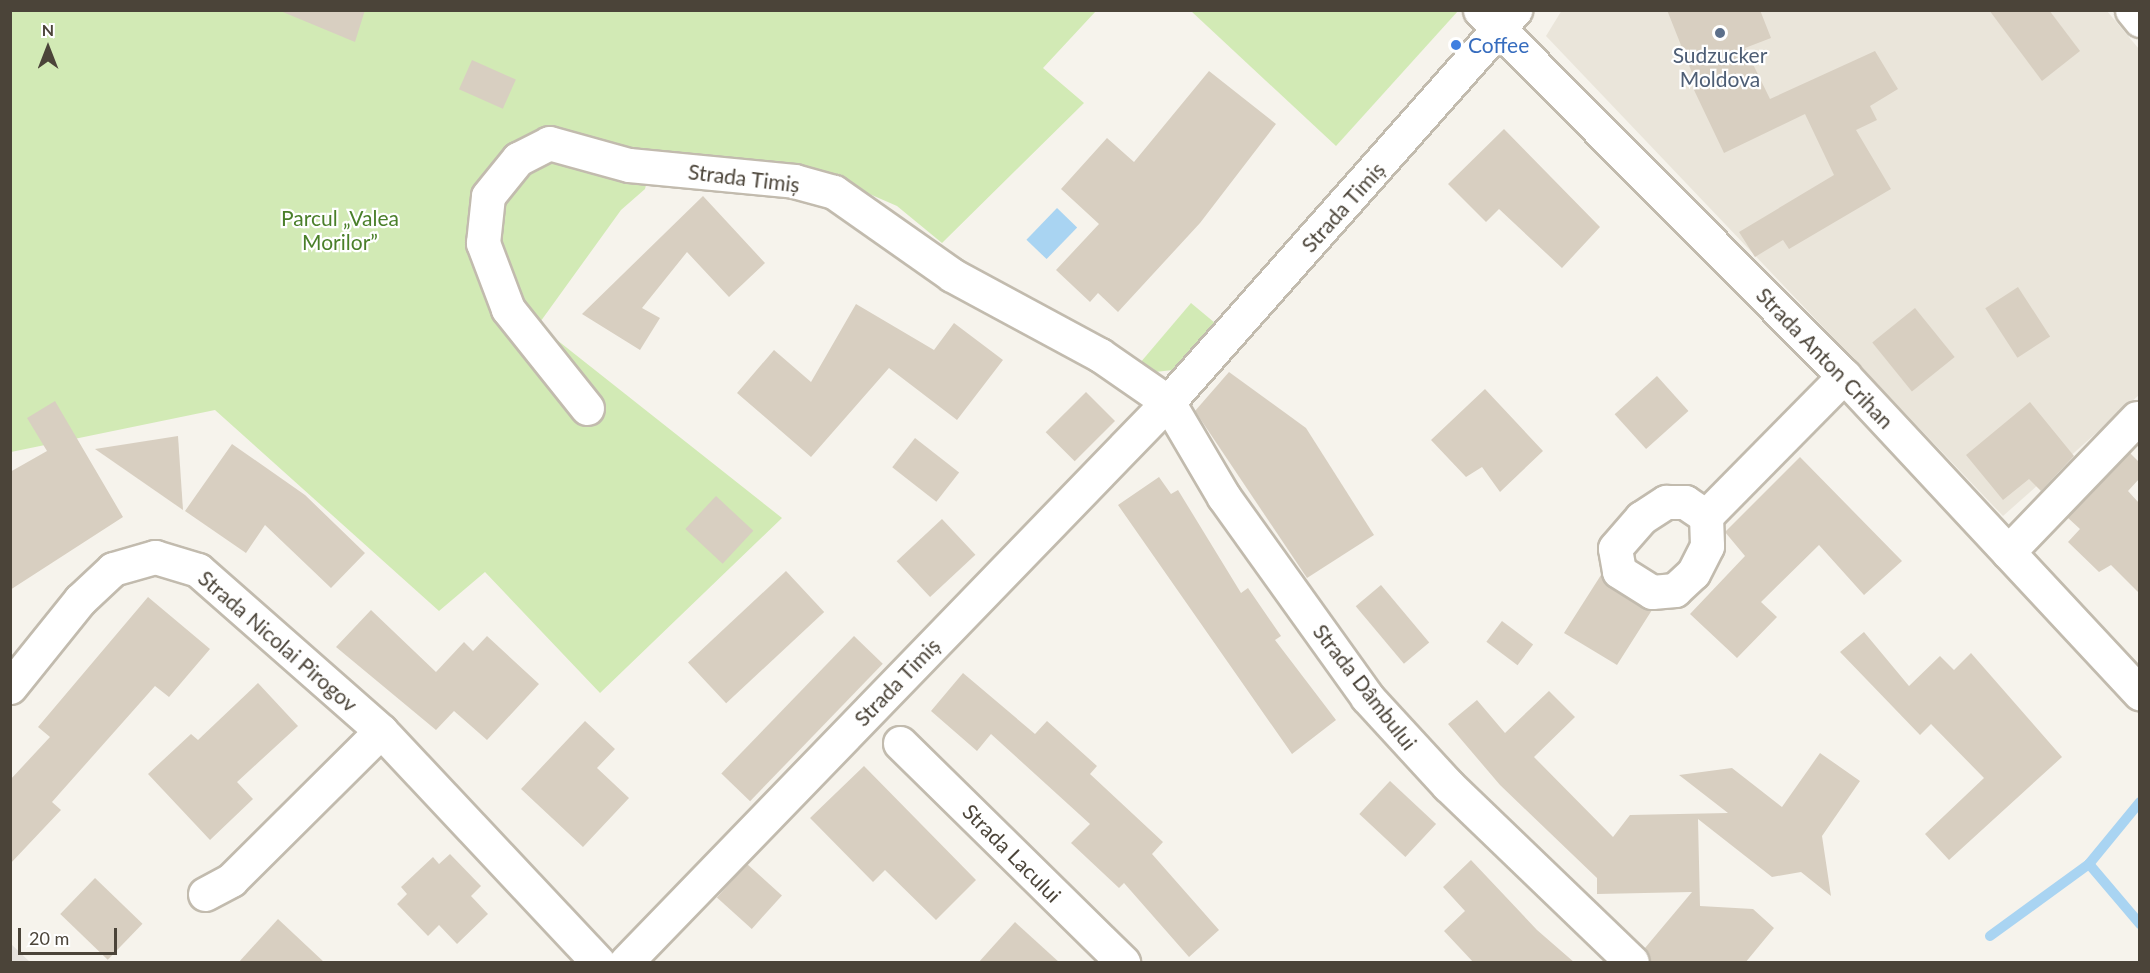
<!DOCTYPE html>
<meta charset="utf-8">
<style>
body{margin:0}
#map{position:relative;width:2150px;height:973px;overflow:hidden;background:#f6f3ec;font-family:Lato,sans-serif}
div>[style]{position:absolute}
.residential>*{inset:0;background:#eae5da}
.industrial>*{inset:0;background:#e6e2dd}
.green>*{inset:0;background:#d2eab5}
.water>*{inset:0;background:#a9d4f2;transform-origin:0 0}
.stream>*{height:10px;margin:-5px;padding:0 5px;transform-origin:5px;border-radius:5px;background:#a9d4f2}
.building>*{inset:0;background:#d8cfc1;transform-origin:0 0}
.roads{filter:drop-shadow(2px 0 #c2bbae) drop-shadow(-2px 0 #c2bbae) drop-shadow(0 2px #c2bbae) drop-shadow(0 -2px #c2bbae)}
.minor>*{height:33px;margin:-16.5px;padding:0 16.5px;transform-origin:16.5px;border-radius:16.5px;background:#fff}
.dots>*{width:16px;height:16px;translate:-50% -50%;box-sizing:border-box;border:3px solid #fff;border-radius:50%}
span{translate:-50% -50%;white-space:nowrap;text-align:center;line-height:1.15;-webkit-text-stroke:4.5px #fff;paint-order:stroke}
.shop-label{font-size:21px;color:#366cbe}
.left{translate:0 -50%;text-align:left}
.service-label{font-size:21px;color:#4e5e75}
.street-label{font-size:21px;color:#4b4439}
.park-label{font-size:21px;color:#4a7f2a}
.frame{position:absolute;inset:0;border:12px solid #4b4439;pointer-events:none}
.north{position:absolute;left:18px;top:18px;width:60px;height:60px;-webkit-text-stroke:4px #fff;paint-order:stroke;rotate:0deg;font-size:16px;font-weight:700;line-height:24px;text-align:center;color:#4b4439}
.north::after{content:'';display:block;margin:auto;width:21px;height:27px;background:#4b4439;clip-path:polygon(50% 0,100% 100%,50% 72%,0 100%)}
.scale{position:absolute;left:18px;top:928px;width:99px;height:27px;box-sizing:border-box;border:3px solid #4b4439;border-top:0;padding-left:8px;font-size:18px;line-height:21px;white-space:nowrap;color:#4b4439;-webkit-text-stroke:4px #fff;paint-order:stroke}
</style>
<div id="map">
<div class="residential">
<div style="clip-path:polygon(1562px 10px,2107px 11px,2139px 49px,2139px 395px,2003px 516px,1546px 36px)"></div>
</div>
<div class="industrial">
<div style="clip-path:polygon(11px 944px,30px 962px,11px 962px)"></div>
</div>
<div class="green">
<div style="clip-path:polygon(10px 11px,1096px 11px,1043px 68px,1084px 103px,942px 243px,897px 206px,828px 176px,654px 154px,645px 189px,621px 210px,538px 325px,782px 518px,600px 693px,485px 572px,439px 611px,215px 410px,11px 452px)"></div>
<div style="clip-path:polygon(1191px 11px,1458px 11px,1336px 146px)"></div>
<div style="clip-path:polygon(1191px 303px,1215px 323px,1173px 370px,1155px 372px,1140px 363px)"></div>
</div>
<div class="water">
<div style="left:1057px;top:208px;width:28px;height:44px;rotate:44deg"></div>
</div>
<div class="stream">
<div style="left:2089px;top:864px;width:79px;rotate:49.6deg"></div>
<div style="left:1990px;top:936px;width:122px;rotate:-36deg"></div>
<div style="left:2089px;top:864px;width:80px;rotate:-50.6deg"></div>
</div>
<div class="building">
<div style="clip-path:polygon(278px 10px,365px 10px,355px 42px)"></div>
<div style="clip-path:polygon(1667px 10px,1760px 10px,1771px 38px,1745px 48px,1770px 99px,1875px 51px,1898px 89px,1870px 106px,1877px 120px,1856px 130px,1891px 189px,1789px 249px,1783px 240px,1755px 257px,1739px 232px,1834px 175px,1805px 114px,1724px 153px,1694px 90px,1698px 88px)"></div>
<div style="clip-path:polygon(1989px 10px,2049px 10px,2080px 51px,2042px 81px)"></div>
<div style="left:472px;top:60px;width:48px;height:32px;rotate:24deg"></div>
<div style="clip-path:polygon(1209px 71px,1276px 124px,1200px 223px,1118px 312px,1098px 293px,1090px 302px,1056px 270px,1099px 224px,1061px 189px,1107px 138px,1134px 162px)"></div>
<div style="clip-path:polygon(1504px 129px,1600px 227px,1562px 268px,1499px 209px,1486px 222px,1448px 184px)"></div>
<div style="clip-path:polygon(703px 196px,765px 263px,729px 297px,687px 252px,642px 308px,660px 318px,640px 350px,582px 314px)"></div>
<div style="left:2018px;top:287px;width:59px;height:39px;rotate:57deg"></div>
<div style="clip-path:polygon(856px 304px,934px 350px,954px 323px,1003px 360px,957px 420px,889px 368px,811px 457px,737px 393px,774px 350px,811px 382px)"></div>
<div style="left:1915px;top:308px;width:63px;height:55px;rotate:51deg"></div>
<div style="clip-path:polygon(1229px 372px,1306px 428px,1374px 535px,1307px 578px,1195px 411px)"></div>
<div style="left:1657px;top:376px;width:47px;height:57px;rotate:48deg"></div>
<div style="clip-path:polygon(1485px 389px,1543px 451px,1500px 492px,1482px 467px,1466px 477px,1431px 440px)"></div>
<div style="left:1086px;top:392px;width:41px;height:57px;rotate:45deg"></div>
<div style="clip-path:polygon(55px 401px,123px 517px,10px 590px,10px 472px,47px 451px,27px 418px)"></div>
<div style="clip-path:polygon(2030px 402px,2074px 456px,2041px 491px,2029px 479px,2003px 500px,1966px 455px)"></div>
<div style="clip-path:polygon(178px 436px,183px 510px,95px 449px)"></div>
<div style="left:915px;top:438px;width:56px;height:37px;rotate:38deg"></div>
<div style="clip-path:polygon(232px 444px,305px 495px,365px 553px,331px 588px,265px 525px,246px 553px,185px 511px)"></div>
<div style="clip-path:polygon(2130px 453px,2139px 462px,2139px 479px,2128px 491px,2139px 503px,2139px 593px,2111px 565px,2099px 572px,2068px 542px,2080px 529px,2067px 517px)"></div>
<div style="clip-path:polygon(1800px 457px,1902px 561px,1864px 595px,1819px 545px,1761px 602px,1777px 617px,1737px 658px,1690px 614px,1745px 556px,1725px 532px)"></div>
<div style="clip-path:polygon(1159px 477px,1171px 494px,1178px 490px,1241px 593px,1248px 588px,1281px 636px,1275px 640px,1336px 720px,1292px 754px,1118px 505px)"></div>
<div style="left:716px;top:496px;width:51px;height:45px;rotate:43deg"></div>
<div style="left:942px;top:519px;width:49px;height:62px;rotate:47deg"></div>
<div style="left:786px;top:571px;width:56px;height:134px;rotate:47deg"></div>
<div style="clip-path:polygon(1601px 575px,1609px 587px,1652px 610px,1617px 665px,1564px 633px)"></div>
<div style="left:1381px;top:585px;width:75px;height:33px;rotate:50deg"></div>
<div style="clip-path:polygon(148px 597px,210px 649px,169px 697px,155px 686px,52px 802px,61px 810px,10px 864px,10px 780px,50px 737px,38px 727px)"></div>
<div style="clip-path:polygon(371px 610px,436px 672px,464px 642px,473px 651px,487px 636px,539px 684px,487px 740px,454px 711px,436px 730px,336px 647px)"></div>
<div style="left:1502px;top:621px;width:39px;height:26px;rotate:37deg"></div>
<div style="clip-path:polygon(1864px 632px,1909px 686px,1940px 656px,1954px 670px,1971px 653px,2062px 757px,1949px 860px,1925px 834px,1984px 778px,1931px 724px,1920px 735px,1840px 652px)"></div>
<div style="left:854px;top:636px;width:40px;height:191px;rotate:44deg"></div>
<div style="clip-path:polygon(963px 673px,1035px 734px,1047px 721px,1097px 766px,1090px 774px,1163px 842px,1152px 854px,1219px 930px,1189px 957px,1124px 883px,1119px 888px,1071px 843px,1090px 824px,991px 734px,977px 751px,931px 711px)"></div>
<div style="clip-path:polygon(258px 683px,298px 726px,237px 782px,253px 799px,210px 840px,148px 774px,191px 734px,198px 740px)"></div>
<div style="clip-path:polygon(1549px 691px,1575px 717px,1534px 757px,1613px 837px,1630px 815px,1728px 813px,1679px 775px,1732px 768px,1782px 807px,1820px 753px,1860px 781px,1822px 836px,1831px 896px,1801px 872px,1772px 877px,1698px 819px,1700px 906px,1753px 909px,1774px 928px,1745px 963px,1650px 963px,1645px 948px,1692px 892px,1597px 894px,1597px 878px,1500px 785px,1448px 724px,1477px 700px,1505px 733px)"></div>
<div style="clip-path:polygon(585px 721px,615px 749px,597px 768px,629px 798px,583px 847px,521px 789px)"></div>
<div style="clip-path:polygon(864px 766px,976px 880px,936px 920px,885px 870px,873px 882px,810px 818px)"></div>
<div style="left:1390px;top:781px;width:63px;height:45px;rotate:43deg"></div>
<div style="clip-path:polygon(450px 854px,481px 886px,471px 896px,488px 914px,457px 944px,439px 925px,428px 936px,397px 904px,407px 894px,401px 887px,433px 857px,439px 864px)"></div>
<div style="clip-path:polygon(1471px 860px,1537px 930px,1575px 963px,1474px 963px,1444px 931px,1465px 911px,1443px 887px)"></div>
<div style="left:747px;top:864px;width:47px;height:45px;rotate:42deg"></div>
<div style="left:95px;top:878px;width:66px;height:50px;rotate:44deg"></div>
<div style="clip-path:polygon(278px 919px,325px 963px,238px 963px)"></div>
<div style="clip-path:polygon(1015px 922px,1060px 963px,978px 963px)"></div>
</div>
<div class="roads">
<div class="minor">
<div style="left:1480px;top:10px;width:516px;rotate:45.16deg"></div>
<div style="left:1844px;top:376px;width:434px;rotate:47deg"></div>
<div style="left:2132px;top:10px;width:13px;rotate:51deg"></div>
<div style="left:587px;top:408px;width:127px;rotate:-128.6deg"></div>
<div style="left:508px;top:309px;width:71px;rotate:-110.7deg"></div>
<div style="left:483px;top:243px;width:47px;rotate:-83.9deg"></div>
<div style="left:488px;top:196px;width:48px;rotate:-51deg"></div>
<div style="left:518px;top:159px;width:35px;rotate:-27deg"></div>
<div style="left:549px;top:143px;width:83px;rotate:15.4deg"></div>
<div style="left:629px;top:165px;width:166px;rotate:5.5deg"></div>
<div style="left:794px;top:181px;width:41px;rotate:15.4deg"></div>
<div style="left:834px;top:192px;width:144px;rotate:35.1deg"></div>
<div style="left:952px;top:275px;width:168px;rotate:28.4deg"></div>
<div style="left:1100px;top:355px;width:83px;rotate:34.7deg"></div>
<div style="left:1168px;top:402px;width:110px;rotate:59.5deg"></div>
<div style="left:1224px;top:497px;width:246px;rotate:54.4deg"></div>
<div style="left:1367px;top:697px;width:120px;rotate:47.4deg"></div>
<div style="left:1448px;top:785px;width:255px;rotate:43.9deg"></div>
<div style="left:1706px;top:516px;width:30px;rotate:88deg"></div>
<div style="left:1707px;top:546px;width:30px;rotate:117deg"></div>
<div style="left:1693px;top:573px;width:25px;rotate:137deg"></div>
<div style="left:1675px;top:590px;width:23px;rotate:175deg"></div>
<div style="left:1652px;top:592px;width:39px;rotate:-148deg"></div>
<div style="left:1619px;top:571px;width:23px;rotate:-100deg"></div>
<div style="left:1615px;top:548px;width:40px;rotate:-49deg"></div>
<div style="left:1641px;top:518px;width:30px;rotate:-33deg"></div>
<div style="left:1666px;top:502px;width:19px"></div>
<div style="left:1685px;top:502px;width:25px;rotate:34deg"></div>
<div style="left:1706px;top:516px;width:197px;rotate:-45.4deg"></div>
<div style="left:2008px;top:552px;width:186px;rotate:-46.1deg"></div>
<div style="left:10px;top:687px;width:112px;rotate:-51.2deg"></div>
<div style="left:80px;top:600px;width:45px;rotate:-43.2deg"></div>
<div style="left:113px;top:569px;width:44px;rotate:-15.9deg"></div>
<div style="left:155px;top:557px;width:45px;rotate:16.8deg"></div>
<div style="left:198px;top:570px;width:244px;rotate:41.3deg"></div>
<div style="left:381px;top:731px;width:317px;rotate:46.8deg"></div>
<div style="left:900px;top:743px;width:313px;rotate:44.5deg"></div>
<div style="left:205px;top:894px;width:30px;rotate:-28deg"></div>
<div style="left:231px;top:880px;width:211px;rotate:-44.8deg"></div>
<div style="left:626px;top:962px;width:779px;rotate:-45.94deg"></div>
<div style="left:1168px;top:402px;width:524px;rotate:-48.48deg"></div>
</div>
</div>
<div class="dots">
<div style="left:1720px;top:33px;background:#5c6f8a"></div>
<div style="left:1456px;top:45px;background:#3f7fe0"></div>
</div>
<div class="shop-label">
<span class="left" style="left:1468px;top:45px">Coffee</span>
</div>
<div class="service-label">
<span style="left:1720px;top:67px">Sudzucker<br>Moldova</span>
</div>
<div class="street-label">
<span style="left:744px;top:178px;rotate:7deg">Strada Timiș</span>
<span style="left:1343px;top:207px;rotate:-48deg">Strada Timiș</span>
<span style="left:1825px;top:358px;rotate:46deg">Strada Anton Crihan</span>
<span style="left:278px;top:641px;rotate:41deg">Strada Nicolai Pirogov</span>
<span style="left:897px;top:682px;rotate:-46deg">Strada Timiș</span>
<span style="left:1365px;top:687px;rotate:52deg">Strada Dâmbului</span>
<span style="left:1012px;top:853px;rotate:45deg">Strada Lacului</span>
</div>
<div class="park-label">
<span style="left:340px;top:230px">Parcul „Valea<br>Morilor”</span>
</div>
<div class="frame"></div>
<div class="north">N</div>
<div class="scale">20 m</div>
</div>
